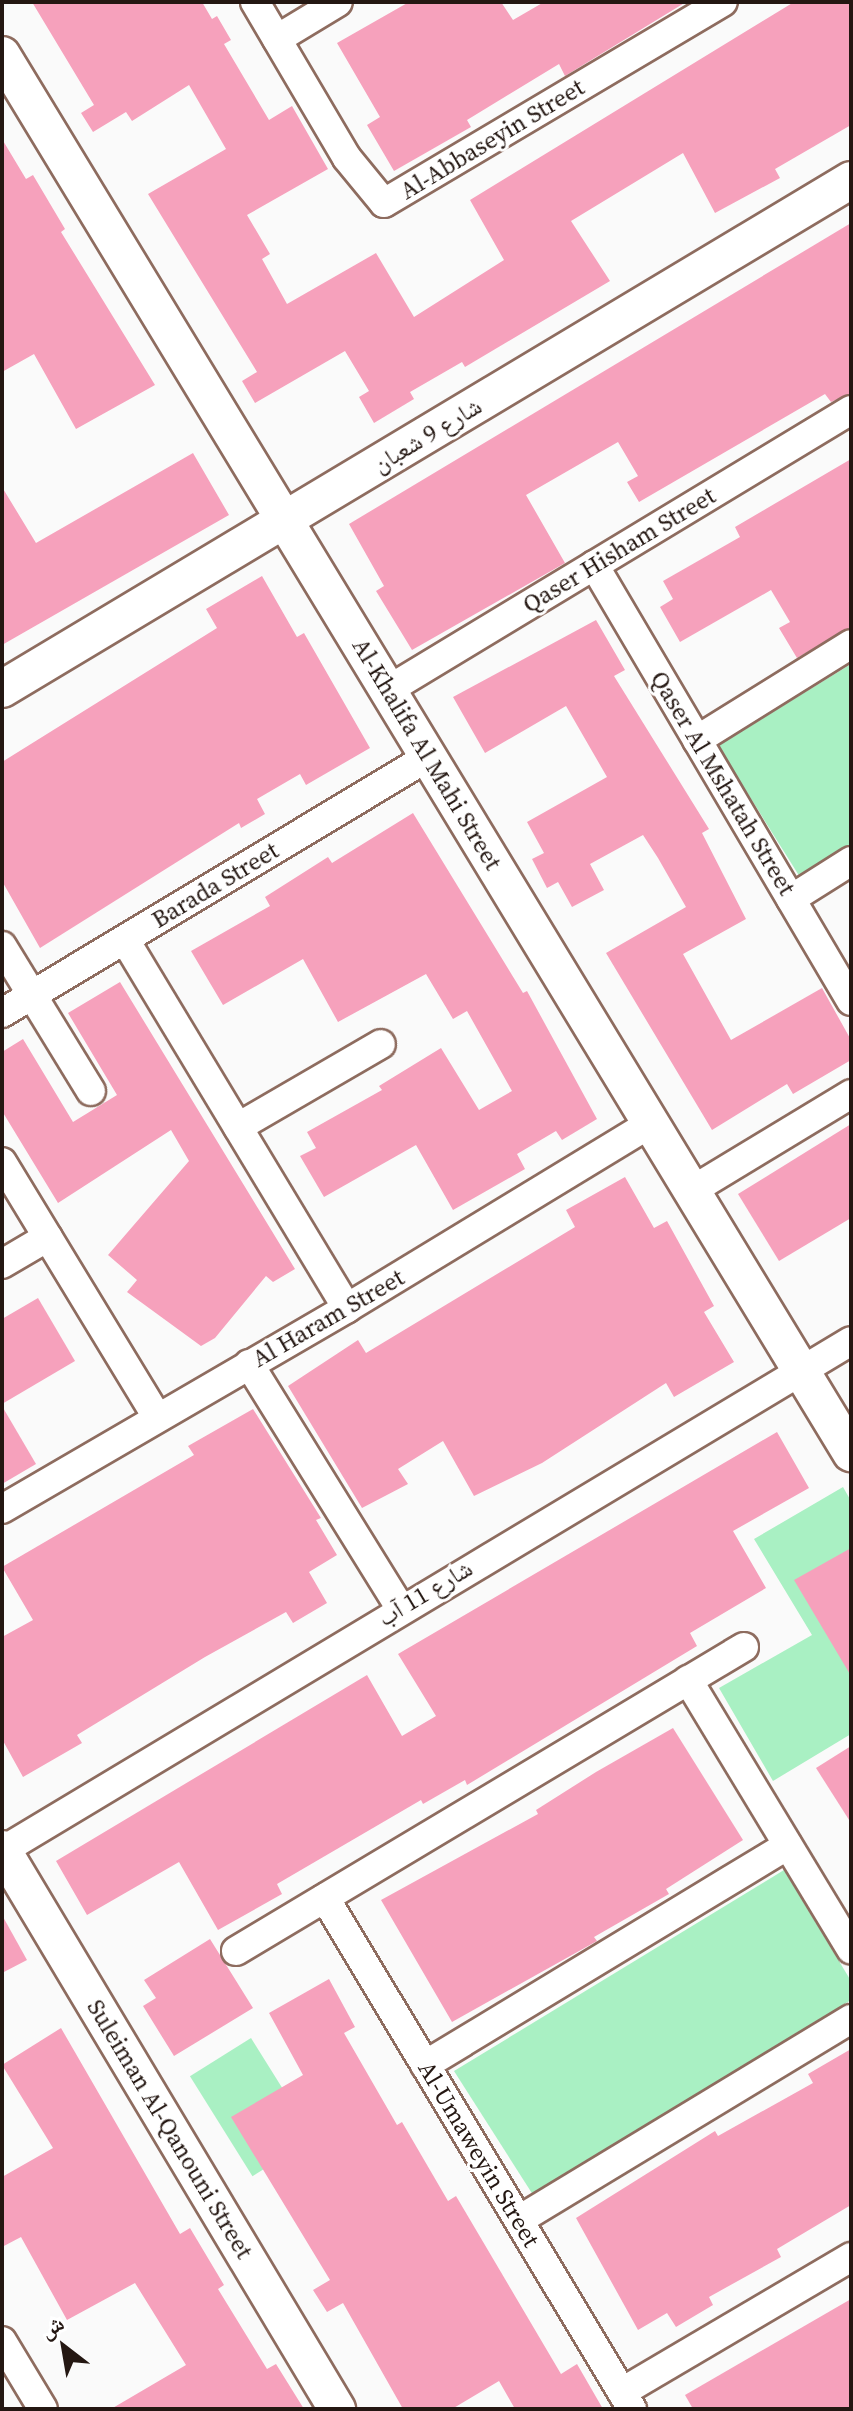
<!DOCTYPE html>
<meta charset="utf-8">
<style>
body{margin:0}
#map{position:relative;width:853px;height:2411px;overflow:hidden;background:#fafafa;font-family:"Source Serif 4","Noto Naskh Arabic",serif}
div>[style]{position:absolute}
.green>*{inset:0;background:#a9f0c3;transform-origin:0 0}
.building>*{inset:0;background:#f6a1bc}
.roads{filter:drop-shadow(2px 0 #8e6c5f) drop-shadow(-2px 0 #8e6c5f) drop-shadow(0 2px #8e6c5f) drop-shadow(0 -2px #8e6c5f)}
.minor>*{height:28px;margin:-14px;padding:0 14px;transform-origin:14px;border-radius:14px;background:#fff}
.tertiary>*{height:36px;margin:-18px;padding:0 18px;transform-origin:18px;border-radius:18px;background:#fff}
span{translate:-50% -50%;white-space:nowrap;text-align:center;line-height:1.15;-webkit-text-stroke:6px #fff;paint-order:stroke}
.street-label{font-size:24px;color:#241712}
.frame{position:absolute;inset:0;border:4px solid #241712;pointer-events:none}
.north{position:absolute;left:24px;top:2307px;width:80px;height:80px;-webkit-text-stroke:6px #fff;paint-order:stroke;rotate:329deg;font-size:22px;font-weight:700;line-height:32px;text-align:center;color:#241712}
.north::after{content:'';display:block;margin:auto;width:28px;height:36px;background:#241712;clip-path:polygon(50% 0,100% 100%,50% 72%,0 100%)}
</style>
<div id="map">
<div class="green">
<div style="clip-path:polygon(851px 664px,851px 852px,803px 882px,718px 746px)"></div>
<div style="clip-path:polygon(843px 1487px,851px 1501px,851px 1734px,773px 1781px,719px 1688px,812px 1635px,754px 1539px)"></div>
<div style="clip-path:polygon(784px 1870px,851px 1981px,851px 2000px,535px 2198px,454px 2071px)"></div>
<div style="left:251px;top:2038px;width:118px;height:72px;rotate:58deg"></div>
</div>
<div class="building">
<div style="clip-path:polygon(32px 2px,202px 2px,212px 19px,217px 16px,231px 40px,224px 44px,269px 120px,292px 106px,328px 169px,247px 215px,270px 254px,262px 259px,287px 304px,376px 253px,414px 317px,504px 260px,470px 200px,794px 2px,851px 2px,851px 125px,775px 169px,780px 178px,715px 213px,683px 153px,571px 221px,610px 281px,465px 367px,462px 362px,410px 392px,414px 399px,374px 423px,359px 397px,369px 391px,345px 351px,255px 403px,242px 381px,257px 372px,148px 194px,226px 149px,189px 85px,132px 121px,126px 112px,93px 132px,81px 113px,94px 105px)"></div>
<div style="clip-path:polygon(409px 2px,501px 2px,513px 20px,544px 2px,686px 2px,565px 76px,559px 64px,467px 120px,471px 127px,394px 171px,367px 125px,380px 117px,337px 43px)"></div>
<div style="clip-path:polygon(2px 139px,26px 179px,33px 175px,65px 229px,61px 232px,155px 385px,76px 429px,34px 354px,2px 372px)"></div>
<div style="clip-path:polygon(851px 223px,851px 393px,831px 402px,825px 394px,639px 502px,627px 482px,638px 476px,618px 442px,526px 495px,565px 563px,412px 650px,376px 591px,384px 586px,349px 524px)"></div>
<div style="clip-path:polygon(193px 453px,229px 515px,2px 645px,2px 487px,36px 543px)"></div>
<div style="clip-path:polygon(851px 459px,851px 627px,797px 658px,779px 628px,790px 622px,771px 590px,680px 642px,660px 607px,673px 599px,663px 581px,740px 537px,735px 527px)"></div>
<div style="clip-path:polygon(262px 576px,297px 637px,304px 633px,370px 748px,306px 785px,300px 774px,257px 799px,265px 814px,241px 828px,239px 823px,40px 948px,2px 881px,2px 762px,217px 628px,206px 609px)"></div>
<div style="clip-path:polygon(596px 620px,625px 670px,614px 676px,709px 829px,702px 833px,746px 919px,683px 954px,731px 1040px,822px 988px,851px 1040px,851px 1060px,793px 1094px,787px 1084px,712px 1130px,606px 953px,686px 907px,658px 858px,643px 835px,590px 864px,604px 890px,572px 907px,558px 882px,547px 888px,532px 859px,544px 853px,527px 822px,607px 777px,566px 706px,485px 753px,453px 697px)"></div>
<div style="clip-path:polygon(413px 813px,523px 993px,527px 991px,597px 1119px,562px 1140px,556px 1131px,517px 1154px,525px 1169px,453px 1210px,416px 1145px,324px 1197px,300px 1156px,316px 1148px,307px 1132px,382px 1090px,379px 1086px,441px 1048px,479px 1110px,512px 1091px,467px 1011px,453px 1019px,426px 974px,338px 1022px,303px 959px,223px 1005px,191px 951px,270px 906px,265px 897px,328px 857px,332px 863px)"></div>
<div style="clip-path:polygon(120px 982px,295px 1269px,273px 1282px,266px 1276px,215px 1338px,201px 1346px,127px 1292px,137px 1280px,108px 1255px,189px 1161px,171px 1130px,58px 1203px,2px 1111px,2px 1052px,23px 1039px,73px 1122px,117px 1095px,68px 1013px)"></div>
<div style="clip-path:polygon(851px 1124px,851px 1218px,779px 1261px,738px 1194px)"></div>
<div style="clip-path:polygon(625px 1177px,654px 1228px,667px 1221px,714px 1306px,704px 1312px,734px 1362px,674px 1397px,666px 1383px,542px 1463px,474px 1496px,443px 1441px,398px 1469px,408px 1484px,362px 1508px,288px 1386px,358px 1340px,366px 1353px,575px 1227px,566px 1210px)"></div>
<div style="clip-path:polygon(38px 1298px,75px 1361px,2px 1404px,2px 1319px)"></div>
<div style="clip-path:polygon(2px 1406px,36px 1464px,2px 1484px)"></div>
<div style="clip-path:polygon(253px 1409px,321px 1518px,316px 1520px,337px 1555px,309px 1572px,327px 1603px,293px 1623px,286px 1612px,205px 1657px,77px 1735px,82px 1743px,23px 1777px,2px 1739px,2px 1637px,33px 1620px,2px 1567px,194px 1455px,188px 1446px)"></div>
<div style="clip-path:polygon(777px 1432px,809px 1488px,733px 1531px,766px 1588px,690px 1633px,697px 1646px,467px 1785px,465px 1780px,423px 1804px,421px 1800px,277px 1884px,282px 1894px,218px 1930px,179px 1862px,87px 1915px,56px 1861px,367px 1675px,402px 1736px,436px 1716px,398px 1654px)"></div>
<div style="clip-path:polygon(851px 1548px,851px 1676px,794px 1580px)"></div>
<div style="clip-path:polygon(673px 1728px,743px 1840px,666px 1889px,669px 1894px,594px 1937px,597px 1941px,452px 2022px,381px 1900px,538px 1814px,536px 1810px,596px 1772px)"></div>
<div style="clip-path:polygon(851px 1746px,851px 1823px,816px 1768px)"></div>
<div style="clip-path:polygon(2px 1915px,27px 1960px,2px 1973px)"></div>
<div style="clip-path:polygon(210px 1939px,253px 2008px,174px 2056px,143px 2006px,156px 1998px,144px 1980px)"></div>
<div style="clip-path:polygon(329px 1979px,355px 2027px,344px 2033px,397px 2125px,402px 2122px,448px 2201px,456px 2196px,561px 2374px,577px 2364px,603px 2409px,515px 2409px,499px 2381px,452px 2409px,403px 2409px,343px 2303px,327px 2312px,313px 2290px,330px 2280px,231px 2117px,303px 2075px,269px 2013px)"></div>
<div style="clip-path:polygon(61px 2028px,180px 2234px,190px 2228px,224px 2285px,218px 2289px,267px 2369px,276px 2364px,304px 2409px,111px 2409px,186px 2365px,135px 2283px,67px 2320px,21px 2237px,2px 2247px,2px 2177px,53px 2148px,2px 2065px)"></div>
<div style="clip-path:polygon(851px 2049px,851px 2205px,777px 2249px,781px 2257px,709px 2297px,713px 2305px,676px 2327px,667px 2313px,638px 2330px,576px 2218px,715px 2131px,718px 2136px,813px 2083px,808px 2074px)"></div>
<div style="clip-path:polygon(851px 2299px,851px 2409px,693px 2409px,685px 2395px)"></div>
</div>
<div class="roads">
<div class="minor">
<div style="left:255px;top:2px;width:181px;rotate:59.5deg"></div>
<div style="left:347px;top:158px;width:58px;rotate:50.6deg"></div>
<div style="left:384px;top:203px;width:394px;rotate:-30.7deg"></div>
<div style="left:277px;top:39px;width:71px;rotate:-31.2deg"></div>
<div style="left:594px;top:565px;width:506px;rotate:59.48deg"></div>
<div style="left:388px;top:690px;width:541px;rotate:-31.16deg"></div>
<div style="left:697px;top:740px;width:181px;rotate:-31.9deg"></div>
<div style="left:791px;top:899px;width:71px;rotate:-32.3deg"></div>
<div style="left:125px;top:940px;width:430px;rotate:58.9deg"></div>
<div style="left:2px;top:946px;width:170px;rotate:58.5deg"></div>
<div style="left:2px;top:1013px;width:497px;rotate:-31deg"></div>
<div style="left:238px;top:1127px;width:165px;rotate:-30.1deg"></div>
<div style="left:2px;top:1162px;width:298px;rotate:58.7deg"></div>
<div style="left:691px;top:1191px;width:187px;rotate:-31.2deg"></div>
<div style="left:2px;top:1264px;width:53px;rotate:-30.4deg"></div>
<div style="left:249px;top:1364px;width:287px;rotate:58.2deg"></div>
<div style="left:2px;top:1509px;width:399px;rotate:-30.2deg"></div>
<div style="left:347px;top:1308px;width:356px;rotate:-31.3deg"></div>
<div style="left:688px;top:1680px;width:315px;rotate:58.8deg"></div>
<div style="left:2px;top:1851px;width:990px;rotate:-30.99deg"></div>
<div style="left:325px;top:1898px;width:596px;rotate:59deg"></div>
<div style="left:236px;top:1951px;width:592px;rotate:-30.9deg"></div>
<div style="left:425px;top:2065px;width:424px;rotate:-31.2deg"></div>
<div style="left:519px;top:2220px;width:388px;rotate:-31.2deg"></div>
<div style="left:2px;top:2341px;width:79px;rotate:58.9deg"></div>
<div style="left:622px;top:2392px;width:266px;rotate:-30.5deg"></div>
</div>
<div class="tertiary">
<div style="left:2px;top:55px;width:1636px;rotate:58.73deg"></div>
<div style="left:2px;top:689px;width:990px;rotate:-30.94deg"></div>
<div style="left:2px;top:1849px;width:653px;rotate:59.11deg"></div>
</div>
</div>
<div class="street-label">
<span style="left:492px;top:139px;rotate:-31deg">Al-Abbaseyin Street</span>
<span style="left:427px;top:435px;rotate:-31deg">شارع 9 شعبان</span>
<span style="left:619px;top:550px;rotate:-31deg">Qaser Hisham Street</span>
<span style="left:427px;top:754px;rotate:59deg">Al-Khalifa Al Mahi Street</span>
<span style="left:723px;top:783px;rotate:59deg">Qaser Al Mshatah Street</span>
<span style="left:215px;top:885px;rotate:-31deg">Barada Street</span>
<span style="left:328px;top:1318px;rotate:-30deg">Al Haram Street</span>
<span style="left:425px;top:1593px;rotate:-31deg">شارع 11 آب</span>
<span style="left:170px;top:2129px;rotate:59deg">Suleiman Al-Qanouni Street</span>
<span style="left:479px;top:2154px;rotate:59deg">Al-Umaweyin Street</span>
</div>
<div class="frame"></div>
<div class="north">ش</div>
</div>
